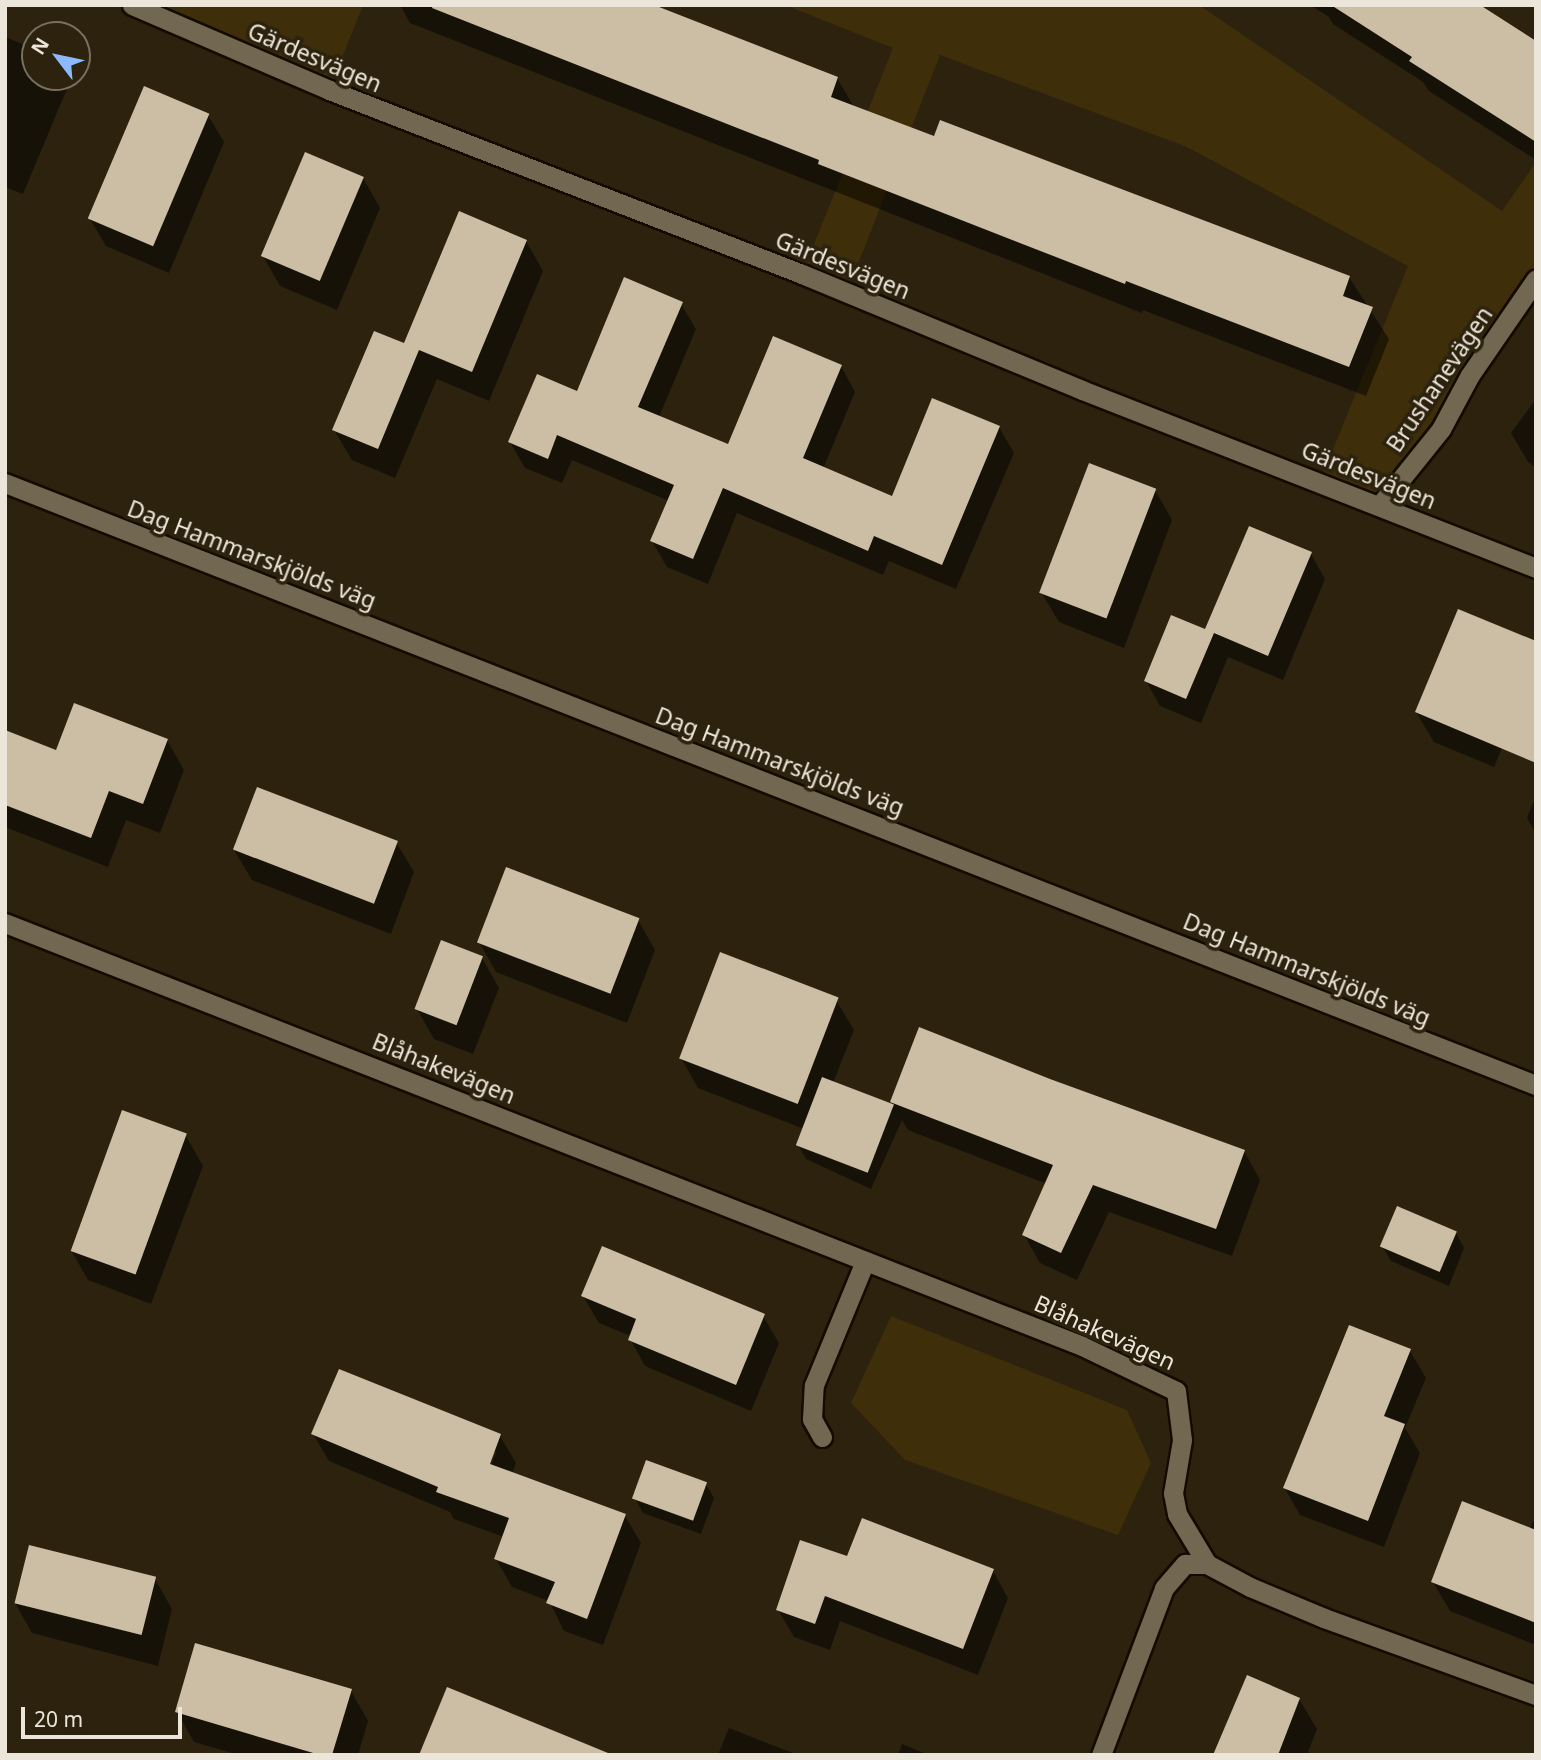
<!DOCTYPE html>
<meta charset="utf-8">
<style>
body{margin:0}
#map{position:relative;width:1541px;height:1760px;overflow:hidden;background:#2c220e;font-family:"Noto Sans",sans-serif}
div>[style]{position:absolute}
.green>*{inset:0;background:#3e2e09}
.shadow>*{inset:0;background:#0007}
.building>*{inset:0;background:#cbbea5;transform-origin:0 0}
.roads{filter:drop-shadow(2px 0 #140b00) drop-shadow(-2px 0 #140b00) drop-shadow(0 2px #140b00) drop-shadow(0 -2px #140b00)}
.minor>*{height:19px;margin:-9.5px;padding:0 9.5px;transform-origin:9.5px;border-radius:9.5px;background:#726750}
.secondary>*{height:19px;margin:-9.5px;padding:0 9.5px;transform-origin:9.5px;border-radius:9.5px;background:#726750}
span{translate:-50% -50%;white-space:nowrap;text-align:center;line-height:1.15;-webkit-text-stroke:7px #2c220e;paint-order:stroke}
.street-label{font-size:23px;color:#ece5d9}
.frame{position:absolute;inset:0;border:7px solid #ece5d9;pointer-events:none}
.north{position:absolute;left:21px;top:21px;width:70px;height:70px;box-sizing:border-box;background:#2c220e;border:2px solid #79705f;border-radius:50%;rotate:302deg;font-size:19px;font-weight:700;line-height:28px;text-align:center;color:#ece5d9}
.north::after{content:'';display:block;margin:auto;width:24px;height:32px;background:#8cb9fc;clip-path:polygon(50% 0,100% 100%,50% 72%,0 100%)}
.scale{position:absolute;left:21px;top:1707px;width:161px;height:32px;box-sizing:border-box;border:4px solid #ece5d9;border-top:0;padding-left:9px;font-size:21px;line-height:24px;white-space:nowrap;color:#ece5d9;-webkit-text-stroke:5px #2c220e;paint-order:stroke}
</style>
<div id="map">
<div class="green">
<div style="clip-path:polygon(132px 5px,363px 5px,329px 90px)"></div>
<div style="clip-path:polygon(785px 5px,1199px 5px,1502px 211px,1536px 162px,1536px 279px,1379px 505px,1320px 481px,1408px 266px,1187px 147px,940px 55px,847px 292px,802px 274px,893px 48px)"></div>
<div style="clip-path:polygon(891px 1316px,1127px 1410px,1151px 1463px,1118px 1535px,905px 1460px,851px 1403px)"></div>
</div>
<div class="shadow">
<div style="clip-path:polygon(400px 5px,651px 5px,837px 78px,854px 107px,935px 139px,1349px 277px,1389px 339px,1366px 396px,1143px 310px,1142px 313px,410px 23px)"></div>
<div style="clip-path:polygon(1310px 5px,1477px 5px,1536px 43px,1536px 160px,1429px 91px,1423px 82px,1333px 24px,1329px 17px)"></div>
<div style="clip-path:polygon(5px 37px,35px 49px,35px 77px,65px 77px,69px 84px,23px 194px,5px 187px)"></div>
<div style="clip-path:polygon(208px 115px,224px 142px,169px 273px,106px 246px,90px 219px)"></div>
<div style="clip-path:polygon(363px 178px,380px 208px,337px 310px,280px 286px,263px 256px)"></div>
<div style="clip-path:polygon(526px 241px,543px 271px,489px 401px,437px 379px,395px 478px,352px 460px,334px 430px,405px 345px)"></div>
<div style="clip-path:polygon(681px 304px,696px 329px,659px 417px,729px 446px,841px 366px,855px 392px,823px 469px,893px 498px,999px 427px,1014px 453px,956px 589px,889px 561px,883px 575px,737px 513px,708px 584px,667px 567px,652px 541px,669px 501px,572px 460px,562px 483px,525px 468px,510px 442px,578px 393px)"></div>
<div style="clip-path:polygon(1536px 399px,1536px 468px,1528px 462px,1511px 433px)"></div>
<div style="clip-path:polygon(1155px 490px,1172px 520px,1124px 648px,1059px 622px,1041px 592px)"></div>
<div style="clip-path:polygon(1311px 554px,1325px 579px,1283px 680px,1228px 657px,1201px 723px,1160px 706px,1146px 681px)"></div>
<div style="clip-path:polygon(1536px 667px,1494px 767px,1434px 742px,1416px 712px)"></div>
<div style="clip-path:polygon(5px 732px,57px 752px,167px 740px,184px 770px,160px 833px,126px 820px,108px 867px,5px 827px)"></div>
<div style="clip-path:polygon(1536px 796px,1536px 834px,1527px 818px)"></div>
<div style="clip-path:polygon(396px 842px,414px 872px,391px 934px,252px 880px,234px 850px)"></div>
<div style="clip-path:polygon(638px 920px,655px 950px,627px 1023px,496px 972px,479px 942px)"></div>
<div style="clip-path:polygon(482px 958px,499px 988px,473px 1054px,434px 1039px,417px 1009px)"></div>
<div style="clip-path:polygon(836px 1000px,854px 1030px,833px 1083px,895px 1107px,892px 1102px,1050px 1081px,1244px 1151px,1260px 1180px,1232px 1256px,1109px 1212px,1077px 1280px,1040px 1263px,1024px 1235px,1047px 1184px,908px 1130px,902px 1120px,871px 1189px,806px 1159px,798px 1145px,804px 1129px,698px 1088px,681px 1058px)"></div>
<div style="clip-path:polygon(186px 1136px,203px 1166px,151px 1304px,88px 1280px,71px 1250px)"></div>
<div style="clip-path:polygon(1456px 1233px,1464px 1248px,1449px 1286px,1391px 1261px,1382px 1246px)"></div>
<div style="clip-path:polygon(583px 1296px,763px 1316px,779px 1343px,751px 1411px,645px 1366px,630px 1339px,631px 1336px,599px 1323px)"></div>
<div style="clip-path:polygon(1410px 1351px,1426px 1378px,1405px 1428px,1420px 1453px,1384px 1547px,1300px 1515px,1284px 1487px)"></div>
<div style="clip-path:polygon(evenodd,313px 1434px,500px 1436px,516px 1463px,512px 1474px,625px 1516px,641px 1543px,603px 1645px,564px 1631px,549px 1601px,512px 1587px,496px 1559px,504px 1537px,454px 1519px,450px 1512px,329px 1461px,313px 1434px,492px 1452px,496px 1452px,488px 1473px,485px 1472px,492px 1452px)"></div>
<div style="clip-path:polygon(705px 1483px,714px 1498px,701px 1534px,643px 1513px,635px 1498px)"></div>
<div style="clip-path:polygon(1536px 1515px,1536px 1645px,1450px 1611px,1433px 1582px,1530px 1529px)"></div>
<div style="clip-path:polygon(848px 1559px,993px 1571px,1008px 1598px,978px 1675px,840px 1621px,830px 1650px,794px 1637px,778px 1610px)"></div>
<div style="clip-path:polygon(155px 1579px,172px 1609px,158px 1666px,32px 1633px,15px 1603px)"></div>
<div style="clip-path:polygon(351px 1691px,368px 1721px,358px 1755px,239px 1755px,194px 1742px,177px 1712px)"></div>
<div style="clip-path:polygon(1299px 1699px,1317px 1729px,1308px 1752px,1316px 1755px,1215px 1755px)"></div>
<div style="clip-path:polygon(729px 1728px,798px 1755px,718px 1755px)"></div>
<div style="clip-path:polygon(902px 1744px,929px 1755px,898px 1755px)"></div>
</div>
<div class="building">
<div style="clip-path:polygon(433px 5px,654px 5px,838px 77px,831px 97px,934px 136px,940px 120px,1350px 276px,1343px 296px,1373px 307px,1349px 367px,1126px 281px,1125px 284px,818px 164px,819px 160px,432px 8px)"></div>
<div style="clip-path:polygon(1331px 5px,1480px 5px,1536px 41px,1536px 142px,1409px 61px,1412px 57px)"></div>
<div style="left:144px;top:86px;width:71px;height:144px;rotate:23deg"></div>
<div style="left:305px;top:152px;width:64px;height:113px;rotate:23deg"></div>
<div style="clip-path:polygon(459px 211px,527px 240px,472px 372px,419px 350px,378px 449px,332px 430px,374px 331px,404px 343px)"></div>
<div style="clip-path:polygon(624px 277px,683px 302px,638px 407px,728px 444px,773px 336px,842px 365px,803px 458px,892px 496px,932px 398px,1000px 426px,942px 565px,874px 536px,868px 551px,723px 488px,693px 559px,650px 541px,674px 485px,557px 435px,548px 459px,508px 442px,537px 374px,577px 391px)"></div>
<div style="left:1089px;top:463px;width:72px;height:139px;rotate:21deg"></div>
<div style="clip-path:polygon(1249px 526px,1312px 552px,1268px 656px,1214px 633px,1186px 699px,1144px 681px,1171px 615px,1205px 629px)"></div>
<div style="clip-path:polygon(1458px 609px,1536px 641px,1536px 763px,1415px 712px)"></div>
<div style="clip-path:polygon(74px 703px,168px 739px,143px 804px,109px 791px,91px 838px,5px 805px,5px 730px,56px 750px)"></div>
<div style="left:257px;top:787px;width:151px;height:67px;rotate:21deg"></div>
<div style="left:506px;top:867px;width:143px;height:81px;rotate:21deg"></div>
<div style="left:441px;top:940px;width:45px;height:74px;rotate:21deg"></div>
<div style="left:720px;top:952px;width:127px;height:114px;rotate:21deg"></div>
<div style="clip-path:polygon(919px 1027px,1050px 1079px,1245px 1150px,1216px 1229px,1093px 1185px,1061px 1253px,1022px 1235px,1053px 1165px,890px 1102px)"></div>
<div style="left:822px;top:1077px;width:77px;height:73px;rotate:21deg"></div>
<div style="left:122px;top:1110px;width:69px;height:150px;rotate:20deg"></div>
<div style="left:1397px;top:1206px;width:65px;height:44px;rotate:23deg"></div>
<div style="clip-path:polygon(602px 1246px,765px 1314px,736px 1385px,628px 1340px,636px 1319px,581px 1296px)"></div>
<div style="clip-path:polygon(1349px 1325px,1411px 1349px,1384px 1416px,1405px 1424px,1368px 1521px,1283px 1488px)"></div>
<div style="clip-path:polygon(339px 1369px,501px 1434px,490px 1464px,626px 1514px,587px 1619px,546px 1603px,555px 1582px,494px 1559px,509px 1518px,436px 1492px,438px 1487px,311px 1434px)"></div>
<div style="left:646px;top:1460px;width:65px;height:41px;rotate:20deg"></div>
<div style="clip-path:polygon(1462px 1501px,1536px 1530px,1536px 1623px,1431px 1582px)"></div>
<div style="clip-path:polygon(862px 1518px,994px 1569px,963px 1649px,825px 1596px,815px 1624px,776px 1610px,800px 1540px,847px 1556px)"></div>
<div style="left:29px;top:1545px;width:131px;height:60px;rotate:14deg"></div>
<div style="clip-path:polygon(195px 1643px,352px 1689px,332px 1755px,320px 1755px,175px 1712px)"></div>
<div style="clip-path:polygon(1247px 1675px,1300px 1698px,1278px 1755px,1213px 1755px)"></div>
<div style="clip-path:polygon(447px 1687px,608px 1753px,608px 1755px,419px 1755px)"></div>
</div>
<div class="roads">
<div class="minor">
<div style="left:132px;top:5px;width:215px;rotate:23.3deg"></div>
<div style="left:329px;top:90px;width:508px;rotate:21.26deg"></div>
<div style="left:802px;top:274px;width:303px;rotate:22.5deg"></div>
<div style="left:1082px;top:390px;width:488px;rotate:21.4deg"></div>
<div style="left:1380px;top:505px;width:97px;rotate:-51.2deg"></div>
<div style="left:1441px;top:429px;width:61px;rotate:-61.8deg"></div>
<div style="left:1470px;top:375px;width:116px;rotate:-55.5deg"></div>
<div style="left:5px;top:923px;width:1157px;rotate:21.44deg"></div>
<div style="left:1082px;top:1346px;width:104px;rotate:25.6deg"></div>
<div style="left:1176px;top:1391px;width:49px;rotate:83deg"></div>
<div style="left:1182px;top:1440px;width:54px;rotate:99.6deg"></div>
<div style="left:1173px;top:1493px;width:21px;rotate:79deg"></div>
<div style="left:1177px;top:1514px;width:58px;rotate:59deg"></div>
<div style="left:1207px;top:1564px;width:49px;rotate:28.1deg"></div>
<div style="left:1250px;top:1587px;width:80px;rotate:22.7deg"></div>
<div style="left:1324px;top:1618px;width:226px;rotate:20deg"></div>
<div style="left:822px;top:1437px;width:21px;rotate:-119deg"></div>
<div style="left:812px;top:1419px;width:34px;rotate:-87deg"></div>
<div style="left:814px;top:1385px;width:134px;rotate:-67.6deg"></div>
<div style="left:1101px;top:1755px;width:178px;rotate:-69.3deg"></div>
<div style="left:1164px;top:1588px;width:32px;rotate:-49deg"></div>
<div style="left:1185px;top:1564px;width:22px"></div>
</div>
<div class="secondary">
<div style="left:5px;top:483px;width:1645px;rotate:21.47deg"></div>
</div>
</div>
<div class="street-label">
<span style="left:315px;top:57px;rotate:23deg">Gärdesvägen</span>
<span style="left:843px;top:265px;rotate:22deg">Gärdesvägen</span>
<span style="left:1439px;top:379px;rotate:-56deg">Brushanevägen</span>
<span style="left:1369px;top:475px;rotate:22deg">Gärdesvägen</span>
<span style="left:252px;top:554px;rotate:21deg">Dag Hammarskjölds väg</span>
<span style="left:780px;top:761px;rotate:21deg">Dag Hammarskjölds väg</span>
<span style="left:1307px;top:969px;rotate:22deg">Dag Hammarskjölds väg</span>
<span style="left:444px;top:1068px;rotate:22deg">Blåhakevägen</span>
<span style="left:1105px;top:1332px;rotate:24deg">Blåhakevägen</span>
</div>
<div class="frame"></div>
<div class="north">N</div>
<div class="scale">20 m</div>
</div>
